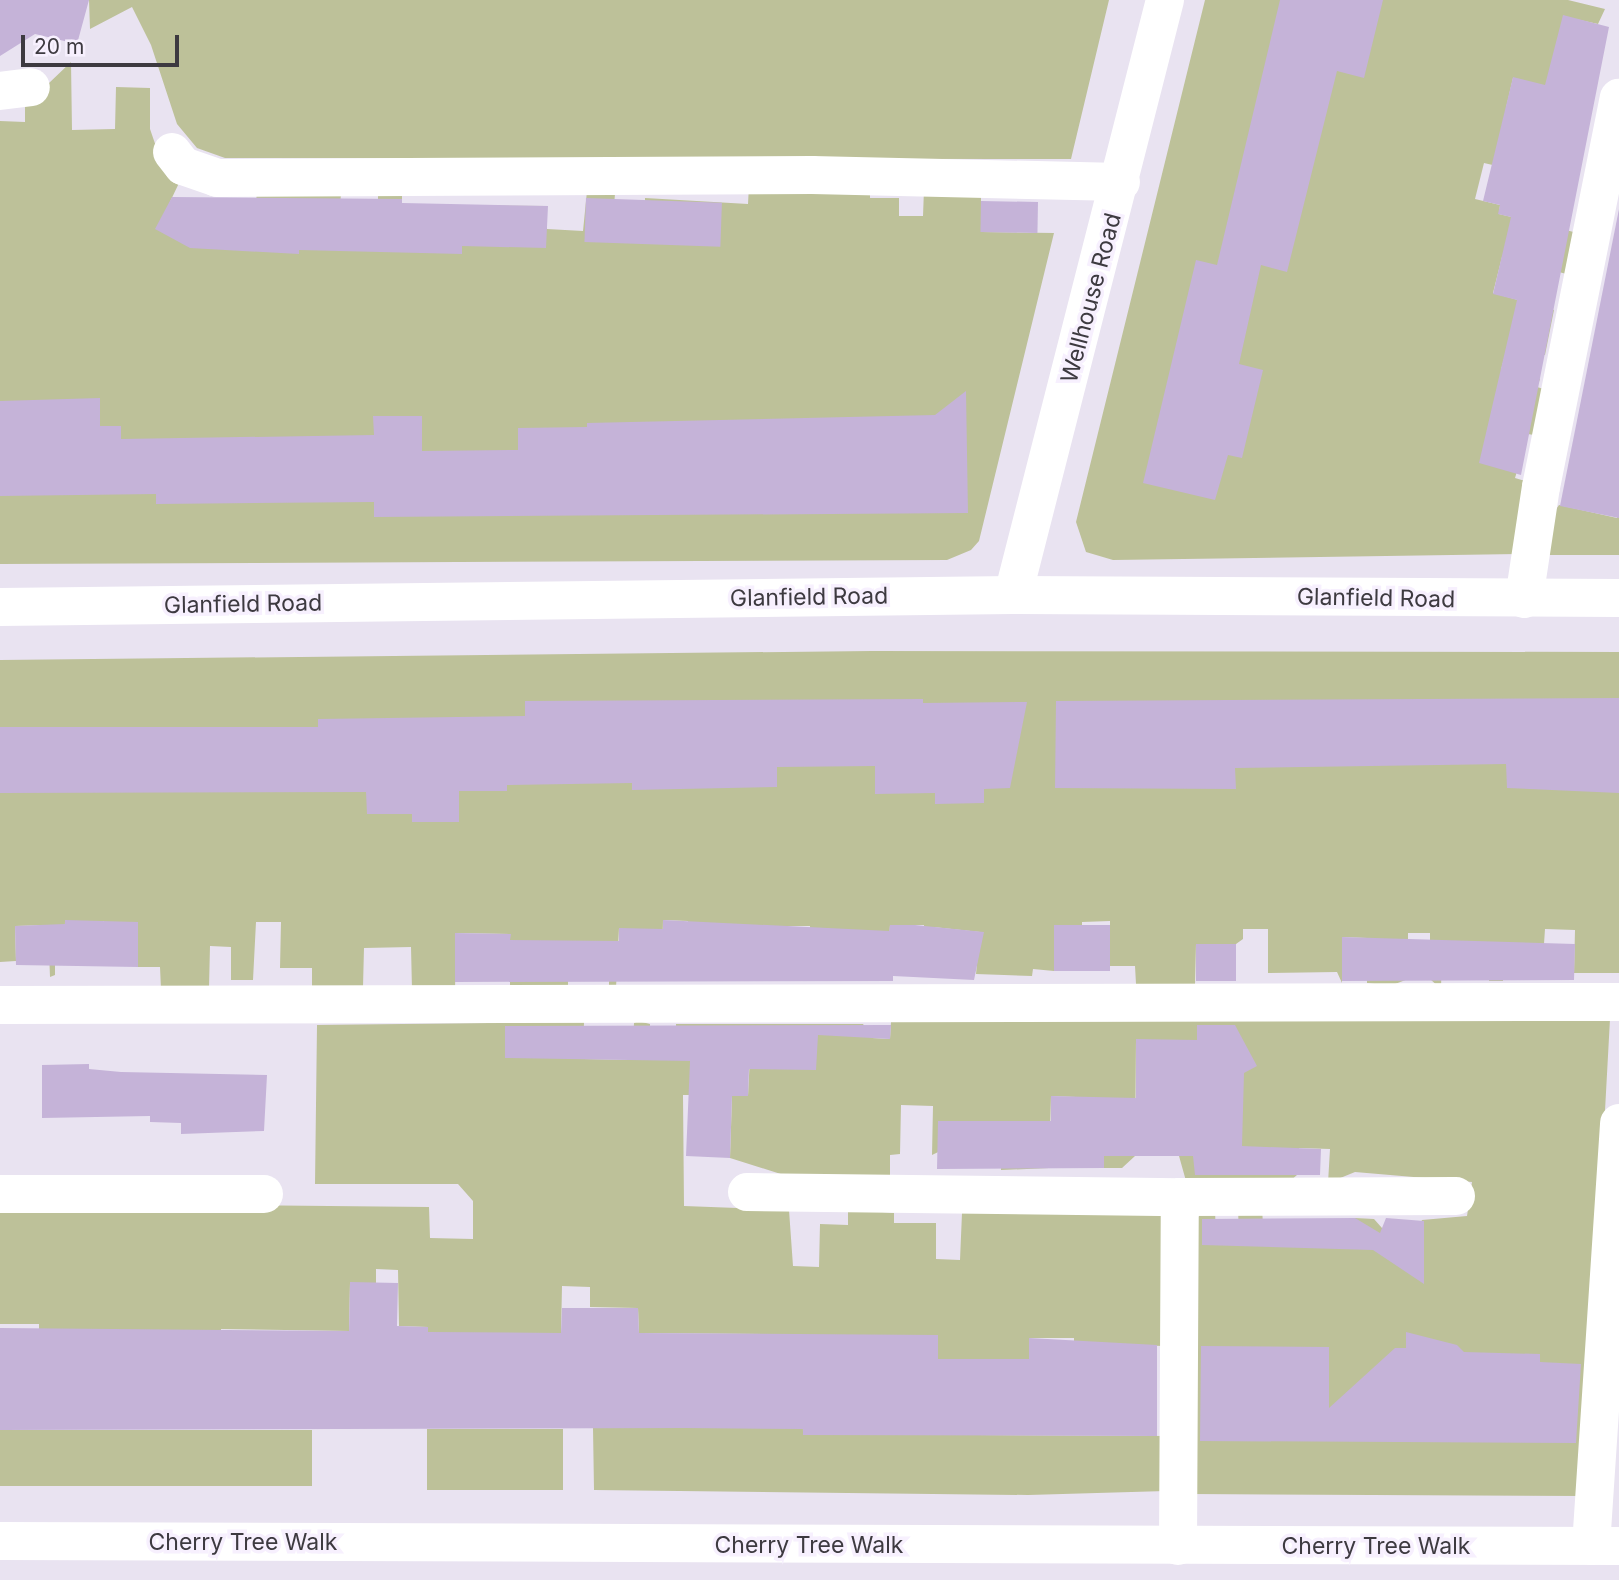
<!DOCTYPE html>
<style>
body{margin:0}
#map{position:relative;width:1619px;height:1580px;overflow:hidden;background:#e9e3f1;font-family:Inter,sans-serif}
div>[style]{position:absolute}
.green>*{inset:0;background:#bdc199;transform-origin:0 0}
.building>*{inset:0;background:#c5b3d8;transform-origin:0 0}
.minor>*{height:38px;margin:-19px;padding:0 19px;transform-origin:19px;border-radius:19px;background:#fff}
span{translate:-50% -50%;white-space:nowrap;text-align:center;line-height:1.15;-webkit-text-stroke:7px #f7f0fe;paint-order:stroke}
.street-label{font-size:23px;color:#3d3a40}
.scale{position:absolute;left:21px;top:35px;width:158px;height:32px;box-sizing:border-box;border:4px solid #3d3a40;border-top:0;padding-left:9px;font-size:21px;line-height:24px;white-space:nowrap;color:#3d3a40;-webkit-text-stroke:5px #f7f0fe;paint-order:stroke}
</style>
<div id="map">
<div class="green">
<div style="clip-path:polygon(89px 0,1109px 0,1071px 159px,225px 158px,197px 148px,177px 124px,151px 45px,132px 7px,90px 29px)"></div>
<div style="clip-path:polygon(1205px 0,1568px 0,1605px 9px,1598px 24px,1566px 17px,1546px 86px,1513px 78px,1506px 108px,1562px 181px,1484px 163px,1475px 199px,1500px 205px,1499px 214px,1582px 234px,1574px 276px,1502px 257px,1493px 293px,1554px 310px,1545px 355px,1507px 347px,1501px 370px,1540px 379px,1537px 387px,1547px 390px,1540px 436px,1528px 434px,1515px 478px,1529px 482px,1518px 554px,1113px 560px,1086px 552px,1076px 522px)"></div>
<div style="clip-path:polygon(71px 62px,72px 130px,115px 129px,116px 87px,150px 88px,150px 129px,161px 161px,179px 183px,169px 204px,256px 201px,257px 193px,341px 194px,340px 206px,378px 207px,378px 193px,402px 193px,402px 205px,547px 206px,547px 229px,583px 231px,587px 191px,615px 194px,612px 228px,645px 228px,645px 198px,748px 204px,749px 185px,870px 185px,870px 198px,899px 198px,899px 216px,923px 216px,924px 189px,981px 189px,981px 232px,1054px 233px,979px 541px,971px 550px,947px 560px,0 564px,0 121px,25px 122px,25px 106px)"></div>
<div style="clip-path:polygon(1559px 505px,1617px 518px,1619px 510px,1619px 555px,1546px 555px,1552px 515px)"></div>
<div style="clip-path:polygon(872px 651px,1619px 652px,1619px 973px,1574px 973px,1575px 930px,1545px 929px,1544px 944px,1503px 943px,1503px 981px,1489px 981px,1488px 948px,1442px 948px,1441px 989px,1430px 979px,1430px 933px,1408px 933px,1408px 979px,1390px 986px,1367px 983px,1367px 938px,1343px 937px,1342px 983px,1337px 972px,1268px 973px,1268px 929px,1243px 929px,1243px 939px,1236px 944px,1196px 944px,1195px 984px,1136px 984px,1135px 966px,1110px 966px,1110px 921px,1082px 922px,1082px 966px,1054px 926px,1054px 971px,1033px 969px,1032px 976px,976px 974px,980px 932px,933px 927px,924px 976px,924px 925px,890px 925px,889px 942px,809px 972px,810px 926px,784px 926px,687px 967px,688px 921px,663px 920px,662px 967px,619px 928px,616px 988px,609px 987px,609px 942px,568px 976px,568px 993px,510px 993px,510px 934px,456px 933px,455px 992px,412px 990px,411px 947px,364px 948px,363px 987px,312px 986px,312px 968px,280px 968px,281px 922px,256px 922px,253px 980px,231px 980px,231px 947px,210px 946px,209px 988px,161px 989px,160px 967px,138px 967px,138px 922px,110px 923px,103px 966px,104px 921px,65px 921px,64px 965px,55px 965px,55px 975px,50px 977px,48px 925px,15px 926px,16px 961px,0 962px,0 660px)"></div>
<div style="clip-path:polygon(1610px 1019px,1584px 1496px,1191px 1494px,1190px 1230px,1200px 1214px,1215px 1208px,1216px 1242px,1239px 1240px,1238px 1207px,1262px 1207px,1264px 1244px,1355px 1218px,1374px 1219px,1382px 1228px,1413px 1240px,1422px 1220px,1467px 1216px,1472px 1182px,1355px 1172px,1328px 1183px,1330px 1149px,1299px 1148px,1297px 1175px,1290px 1181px,1186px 1181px,1179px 1156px,1178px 1040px,1136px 1040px,1135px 1156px,1122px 1168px,1104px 1168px,1104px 1122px,1076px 1097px,1051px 1096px,1049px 1168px,1001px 1170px,1001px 1122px,932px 1155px,933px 1106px,901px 1105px,900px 1154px,890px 1155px,890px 1178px,787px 1176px,730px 1158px,732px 1096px,748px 1096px,751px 1035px,703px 1095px,683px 1095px,684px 1206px,789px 1210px,793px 1266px,819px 1267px,820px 1224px,848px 1225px,848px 1209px,894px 1213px,894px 1223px,936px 1223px,936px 1259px,960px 1260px,962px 1213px,1157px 1209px,1167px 1221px,1166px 1346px,1121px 1345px,1074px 1361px,1074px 1338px,1030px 1338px,1029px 1360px,938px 1360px,938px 1336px,802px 1338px,803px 1434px,1165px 1436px,1166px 1491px,1028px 1495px,594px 1490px,593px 1428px,775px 1334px,639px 1333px,638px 1308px,590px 1307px,590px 1287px,562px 1286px,561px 1335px,519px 1333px,518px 1353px,428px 1354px,428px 1327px,399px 1326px,398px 1270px,376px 1269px,376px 1283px,350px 1283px,349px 1331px,221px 1329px,221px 1356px,39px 1355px,39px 1324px,0 1324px,0 1212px,39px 1203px,429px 1207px,430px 1238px,473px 1239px,473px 1201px,458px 1184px,315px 1184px,317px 1025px,584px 1022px,583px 1059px,632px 1060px,634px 1023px,638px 1021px,650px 1024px,650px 1048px,676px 1048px,676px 1024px,863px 1024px,872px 1038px,890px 1039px,891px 1022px)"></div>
<div style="left:427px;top:1429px;width:136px;height:61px"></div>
<div style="left:0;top:1430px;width:312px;height:56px"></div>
</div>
<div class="building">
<div style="clip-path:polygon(0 0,89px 0,77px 44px,35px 34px,0 56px)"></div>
<div style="clip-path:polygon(1280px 0,1383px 0,1364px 78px,1337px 71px,1287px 272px,1261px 265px,1239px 364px,1263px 370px,1242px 458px,1228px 455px,1215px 500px,1143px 483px,1196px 260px,1217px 265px)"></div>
<div style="clip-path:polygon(1563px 15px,1609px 27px,1521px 475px,1479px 463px,1517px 300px,1493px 294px,1511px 217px,1498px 214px,1500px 205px,1483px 201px,1513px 77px,1545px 85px)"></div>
<div style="clip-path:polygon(172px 197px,402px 199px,402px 203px,548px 206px,546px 248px,462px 246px,462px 254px,299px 250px,299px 254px,190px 248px,155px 229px)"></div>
<div style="left:586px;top:198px;width:136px;height:44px;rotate:2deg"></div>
<div style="left:981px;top:201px;width:57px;height:31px;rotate:1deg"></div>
<div style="clip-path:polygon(1619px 209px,1619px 518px,1560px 506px)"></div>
<div style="clip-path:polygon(966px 391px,968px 513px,374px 517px,374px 502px,156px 504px,156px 494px,0 496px,0 401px,100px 398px,100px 426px,121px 426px,121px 439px,374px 435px,373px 416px,422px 416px,422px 451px,518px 450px,518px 428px,587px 427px,587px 423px,935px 415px)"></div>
<div style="clip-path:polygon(1619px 698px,1619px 793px,1507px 788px,1506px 764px,1235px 768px,1236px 789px,1055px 788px,1056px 701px)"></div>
<div style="clip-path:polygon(923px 699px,923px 703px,1027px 702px,1010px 788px,984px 789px,984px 803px,935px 804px,935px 793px,875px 794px,875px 766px,777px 767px,777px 787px,632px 790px,632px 783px,507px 785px,507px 791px,459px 791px,459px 822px,412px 822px,412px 814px,367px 814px,366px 792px,0 793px,0 727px,318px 727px,318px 719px,525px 716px,525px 701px)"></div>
<div style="clip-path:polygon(65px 920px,138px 922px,138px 967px,16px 965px,15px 926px,65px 924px)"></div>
<div style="clip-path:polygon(663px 920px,889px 931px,890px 925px,915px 925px,984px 932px,974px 980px,893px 976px,893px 981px,455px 982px,455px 933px,511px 934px,510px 940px,619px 941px,619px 928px,663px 929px)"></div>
<div style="left:1054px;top:925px;width:56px;height:46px"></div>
<div style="clip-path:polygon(1342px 937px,1575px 944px,1574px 980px,1342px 981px)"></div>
<div style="left:1196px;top:944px;width:40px;height:37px"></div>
<div style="clip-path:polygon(891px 1025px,890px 1039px,818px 1035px,816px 1070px,749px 1069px,748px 1096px,732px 1096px,730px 1158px,686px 1156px,690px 1061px,505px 1058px,505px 1026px)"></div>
<div style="clip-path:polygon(1197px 1025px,1235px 1025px,1257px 1066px,1244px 1073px,1242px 1146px,1321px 1149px,1320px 1175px,1195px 1175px,1193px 1156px,1104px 1156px,1104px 1168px,937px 1169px,938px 1121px,1051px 1121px,1051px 1096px,1136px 1098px,1136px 1039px,1197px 1040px)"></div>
<div style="clip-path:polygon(89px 1064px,89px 1069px,121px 1072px,267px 1075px,264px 1131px,181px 1134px,181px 1123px,150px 1122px,150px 1116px,42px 1118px,42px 1065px)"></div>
<div style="clip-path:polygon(1355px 1218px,1380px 1233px,1386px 1218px,1424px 1221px,1424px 1284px,1373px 1250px,1202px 1245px,1202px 1219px)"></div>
<div style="clip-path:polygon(350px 1282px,398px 1283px,397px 1326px,428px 1327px,428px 1332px,561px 1333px,562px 1308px,638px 1308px,639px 1333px,938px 1335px,938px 1359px,1029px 1359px,1029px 1338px,1157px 1345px,1157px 1436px,803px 1435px,803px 1429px,684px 1428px,0 1430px,0 1328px,349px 1331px)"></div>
<div style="clip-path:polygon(1406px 1332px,1457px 1345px,1464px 1352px,1540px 1354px,1540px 1362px,1581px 1364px,1576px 1443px,1200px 1441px,1201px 1346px,1329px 1347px,1329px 1408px,1395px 1348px,1406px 1348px)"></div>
</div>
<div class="minor">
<div style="left:0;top:91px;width:31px;rotate:-7deg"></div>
<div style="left:172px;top:152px;width:18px;rotate:52deg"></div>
<div style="left:183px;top:166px;width:36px;rotate:19deg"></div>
<div style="left:217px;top:178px;width:595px;rotate:-0.29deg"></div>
<div style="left:812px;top:175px;width:309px;rotate:1.3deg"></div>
<div style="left:1013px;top:595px;width:614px;rotate:-75.67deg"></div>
<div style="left:1524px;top:599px;width:113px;rotate:-81.4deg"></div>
<div style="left:1541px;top:487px;width:397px;rotate:-78.7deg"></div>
<div style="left:0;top:607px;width:1013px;rotate:-0.68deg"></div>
<div style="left:1013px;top:595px;width:606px;rotate:0.28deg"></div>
<div style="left:0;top:1005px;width:1619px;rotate:-0.11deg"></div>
<div style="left:747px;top:1192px;width:433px;rotate:0.7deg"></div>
<div style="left:0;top:1194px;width:264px"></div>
<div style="left:0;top:1541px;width:1619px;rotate:0.18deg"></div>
<div style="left:1178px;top:1546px;width:349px;rotate:-89.7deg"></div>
<div style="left:1180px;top:1197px;width:276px;rotate:-0.2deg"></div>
<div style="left:1591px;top:1546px;width:424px;rotate:-86.2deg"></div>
</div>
<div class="street-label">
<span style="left:1091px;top:298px;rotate:-75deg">Wellhouse Road</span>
<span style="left:809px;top:597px;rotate:-1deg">Glanfield Road</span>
<span style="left:1376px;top:598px;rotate:1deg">Glanfield Road</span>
<span style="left:243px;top:604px;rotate:-1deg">Glanfield Road</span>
<span style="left:243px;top:1542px">Cherry Tree Walk</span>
<span style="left:809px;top:1545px">Cherry Tree Walk</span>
<span style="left:1376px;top:1546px">Cherry Tree Walk</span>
</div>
<div class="scale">20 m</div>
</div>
